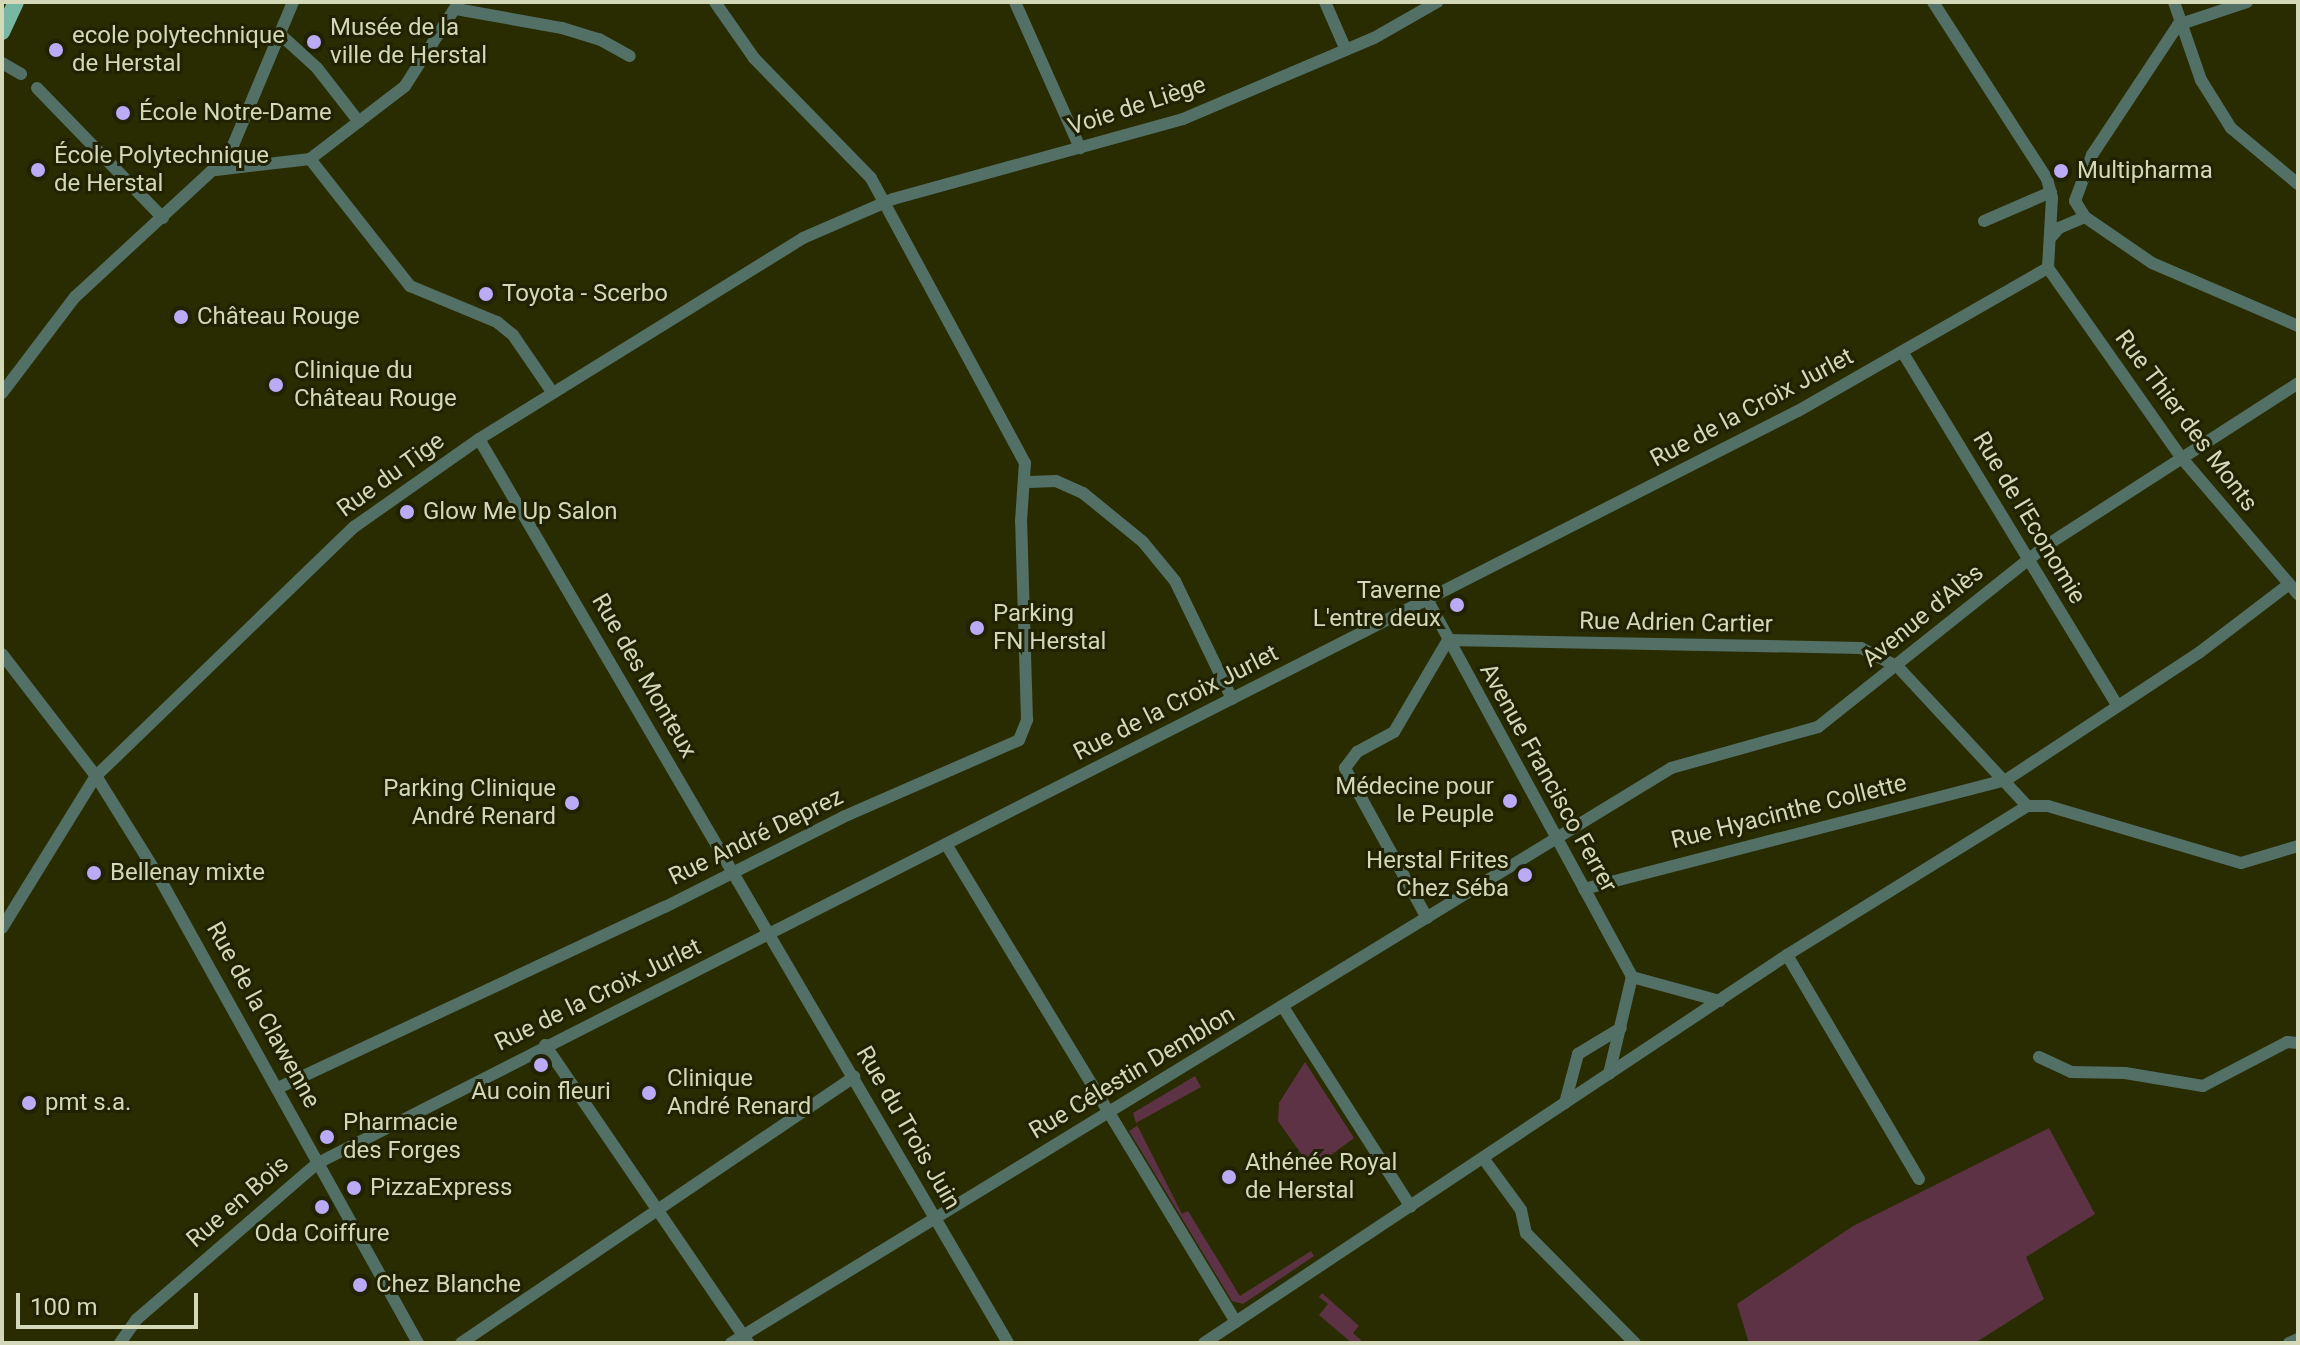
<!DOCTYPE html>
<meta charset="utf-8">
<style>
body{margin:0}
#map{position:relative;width:2300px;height:1345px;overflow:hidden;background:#292c00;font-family:Roboto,sans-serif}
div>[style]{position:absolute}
.green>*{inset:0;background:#5d3244}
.minor>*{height:12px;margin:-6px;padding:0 6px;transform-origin:6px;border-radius:6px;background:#537067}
.major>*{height:16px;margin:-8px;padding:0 8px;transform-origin:8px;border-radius:8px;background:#78b7a4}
.dots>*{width:22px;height:22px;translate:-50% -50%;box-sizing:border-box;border:4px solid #202203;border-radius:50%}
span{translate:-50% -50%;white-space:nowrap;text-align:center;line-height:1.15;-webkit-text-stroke:6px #202203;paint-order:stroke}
.poi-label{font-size:24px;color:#d3d8b9}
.left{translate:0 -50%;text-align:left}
.right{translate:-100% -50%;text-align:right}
.street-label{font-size:24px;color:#d3d8b9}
.frame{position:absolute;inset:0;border:4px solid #d3d8b9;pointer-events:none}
.scale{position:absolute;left:16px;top:1293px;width:182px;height:36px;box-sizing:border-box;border:4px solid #d3d8b9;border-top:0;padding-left:10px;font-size:24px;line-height:28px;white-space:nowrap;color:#d3d8b9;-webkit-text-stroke:6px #202203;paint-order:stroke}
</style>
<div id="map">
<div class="green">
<div style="clip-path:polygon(1305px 1062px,1354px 1138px,1312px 1169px,1278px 1121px,1279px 1103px)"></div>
<div style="clip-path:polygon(1195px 1076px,1201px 1087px,1136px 1123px,1182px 1214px,1188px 1211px,1240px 1296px,1311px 1251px,1314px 1256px,1243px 1304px,1232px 1301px,1129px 1131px,1137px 1126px,1133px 1113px)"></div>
<div style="clip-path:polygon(2049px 1128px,2095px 1214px,2026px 1257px,2044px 1299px,1975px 1343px,1749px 1343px,1737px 1304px,1853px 1226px)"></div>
<div style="clip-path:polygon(1322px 1293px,1359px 1326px,1353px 1333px,1364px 1343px,1352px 1343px,1319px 1315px,1328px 1304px,1319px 1297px)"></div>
</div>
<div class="minor">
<div style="left:1015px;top:2px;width:160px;rotate:66deg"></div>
<div style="left:1325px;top:2px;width:52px;rotate:66.4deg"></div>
<div style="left:1933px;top:2px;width:211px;rotate:57.2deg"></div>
<div style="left:2047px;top:179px;width:20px;rotate:75deg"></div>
<div style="left:2052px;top:198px;width:70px;rotate:93.3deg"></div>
<div style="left:2174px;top:2px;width:83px;rotate:70.9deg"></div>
<div style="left:2201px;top:80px;width:57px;rotate:58deg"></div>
<div style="left:2231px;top:128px;width:87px;rotate:39.9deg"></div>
<div style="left:2247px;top:2px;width:73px;rotate:161.6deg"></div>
<div style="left:2178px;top:25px;width:156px;rotate:123.5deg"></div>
<div style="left:2092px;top:155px;width:49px;rotate:110.3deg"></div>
<div style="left:2075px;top:201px;width:19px;rotate:58deg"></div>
<div style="left:2085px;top:217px;width:81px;rotate:34.5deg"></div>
<div style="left:2152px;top:263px;width:159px;rotate:23.3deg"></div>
<div style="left:456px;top:9px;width:108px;rotate:10.2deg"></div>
<div style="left:562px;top:28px;width:39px;rotate:17deg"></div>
<div style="left:599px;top:39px;width:35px;rotate:29deg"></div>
<div style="left:282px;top:36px;width:47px;rotate:42.4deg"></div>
<div style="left:317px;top:68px;width:68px;rotate:52.1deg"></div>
<div style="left:2px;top:63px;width:22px;rotate:30deg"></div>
<div style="left:37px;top:88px;width:181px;rotate:45.9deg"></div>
<div style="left:310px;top:159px;width:162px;rotate:51.8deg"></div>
<div style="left:410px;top:286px;width:94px;rotate:22.5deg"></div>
<div style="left:497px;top:322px;width:21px;rotate:39deg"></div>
<div style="left:513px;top:335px;width:69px;rotate:55.6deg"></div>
<div style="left:216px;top:170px;width:95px;rotate:-6.7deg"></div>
<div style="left:310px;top:159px;width:120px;rotate:-37.5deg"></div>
<div style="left:405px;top:86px;width:100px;rotate:-57.3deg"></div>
<div style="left:1984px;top:221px;width:73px;rotate:-23.4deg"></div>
<div style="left:2052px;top:236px;width:11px;rotate:-49deg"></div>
<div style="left:2059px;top:228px;width:28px;rotate:-23deg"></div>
<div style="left:2048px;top:268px;width:230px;rotate:54.9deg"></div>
<div style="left:2180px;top:456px;width:182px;rotate:49.5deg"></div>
<div style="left:1903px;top:353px;width:413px;rotate:58.7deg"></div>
<div style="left:2px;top:393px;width:121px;rotate:-52.8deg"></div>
<div style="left:75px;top:297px;width:209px;rotate:-42.7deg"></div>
<div style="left:229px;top:155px;width:166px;rotate:-67.3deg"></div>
<div style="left:479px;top:439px;width:1047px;rotate:59.66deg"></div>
<div style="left:1028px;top:482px;width:28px;rotate:-2deg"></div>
<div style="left:1056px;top:481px;width:30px;rotate:24deg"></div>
<div style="left:1083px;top:493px;width:77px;rotate:39.2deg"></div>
<div style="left:1143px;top:542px;width:50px;rotate:50.6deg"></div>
<div style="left:1175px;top:581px;width:131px;rotate:64.2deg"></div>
<div style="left:1427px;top:599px;width:430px;rotate:61.5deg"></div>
<div style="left:2px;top:654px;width:154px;rotate:52.4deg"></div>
<div style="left:96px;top:776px;width:121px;rotate:58.1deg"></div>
<div style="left:160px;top:879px;width:531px;rotate:60.92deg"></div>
<div style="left:2027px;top:806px;width:21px"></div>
<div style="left:2048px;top:806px;width:201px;rotate:16.5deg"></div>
<div style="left:2241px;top:863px;width:59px;rotate:-16.6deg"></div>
<div style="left:946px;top:844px;width:559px;rotate:58.76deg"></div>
<div style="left:1584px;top:889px;width:436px;rotate:-14.5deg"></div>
<div style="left:2006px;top:780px;width:232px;rotate:-33.4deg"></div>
<div style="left:2200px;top:652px;width:111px;rotate:-37.3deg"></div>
<div style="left:1427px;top:918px;width:171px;rotate:-118.7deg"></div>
<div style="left:1345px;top:768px;width:20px;rotate:-53deg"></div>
<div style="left:1357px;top:752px;width:42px;rotate:-28.4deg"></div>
<div style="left:1394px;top:732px;width:107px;rotate:-59.6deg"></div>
<div style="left:1448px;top:640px;width:413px;rotate:1.1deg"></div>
<div style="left:1861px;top:648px;width:42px;rotate:27.2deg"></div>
<div style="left:1898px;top:667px;width:190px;rotate:47.1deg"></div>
<div style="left:2px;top:928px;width:179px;rotate:-58.3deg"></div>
<div style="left:96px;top:776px;width:359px;rotate:-44deg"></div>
<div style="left:354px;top:527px;width:153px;rotate:-35.1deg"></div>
<div style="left:479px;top:439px;width:381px;rotate:-31.8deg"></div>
<div style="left:803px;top:238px;width:98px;rotate:-23.4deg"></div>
<div style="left:893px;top:199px;width:301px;rotate:-15.4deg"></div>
<div style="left:1183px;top:119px;width:207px;rotate:-23deg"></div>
<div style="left:1374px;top:38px;width:73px;rotate:-29.7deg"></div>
<div style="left:1787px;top:955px;width:260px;rotate:59.5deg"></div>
<div style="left:1632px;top:977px;width:91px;rotate:15.3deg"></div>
<div style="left:1283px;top:1007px;width:237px;rotate:57.4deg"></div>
<div style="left:545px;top:1045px;width:361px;rotate:55.7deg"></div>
<div style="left:2039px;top:1057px;width:35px;rotate:25deg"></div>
<div style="left:2071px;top:1072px;width:54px;rotate:1.1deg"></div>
<div style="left:2125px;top:1073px;width:79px;rotate:9.5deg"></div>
<div style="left:2203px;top:1086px;width:95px;rotate:-27.6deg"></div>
<div style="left:2287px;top:1042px;width:11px;rotate:5deg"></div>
<div style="left:1609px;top:1074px;width:100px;rotate:-76.7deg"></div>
<div style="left:280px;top:1087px;width:425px;rotate:-25.1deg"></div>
<div style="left:665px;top:907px;width:199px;rotate:-26.8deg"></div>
<div style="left:843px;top:817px;width:192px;rotate:-23.6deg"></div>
<div style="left:1019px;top:740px;width:22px;rotate:-68deg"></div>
<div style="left:1027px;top:720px;width:199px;rotate:-91.7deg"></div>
<div style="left:1021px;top:521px;width:58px;rotate:-86.1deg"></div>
<div style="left:1025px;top:463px;width:324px;rotate:-118.4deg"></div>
<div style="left:871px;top:178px;width:168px;rotate:-134.3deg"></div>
<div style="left:754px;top:58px;width:68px;rotate:-124.9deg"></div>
<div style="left:1565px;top:1103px;width:51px;rotate:-75.1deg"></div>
<div style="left:1578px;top:1054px;width:50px;rotate:-31.2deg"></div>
<div style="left:1483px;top:1158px;width:64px;rotate:53.8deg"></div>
<div style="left:1521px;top:1210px;width:24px;rotate:78deg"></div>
<div style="left:1526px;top:1233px;width:155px;rotate:45.3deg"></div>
<div style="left:120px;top:1343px;width:29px;rotate:-55deg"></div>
<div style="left:137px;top:1319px;width:239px;rotate:-40.8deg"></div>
<div style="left:318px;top:1163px;width:1660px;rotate:-26.94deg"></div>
<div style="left:1798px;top:411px;width:288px;rotate:-29.8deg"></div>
<div style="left:461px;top:1343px;width:475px;rotate:-34.1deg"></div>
<div style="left:731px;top:1343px;width:1102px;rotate:-31.45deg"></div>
<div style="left:1671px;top:768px;width:153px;rotate:-15.6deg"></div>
<div style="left:1818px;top:727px;width:289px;rotate:-38.5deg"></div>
<div style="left:2044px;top:547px;width:302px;rotate:-32.8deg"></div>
<div style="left:1204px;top:1343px;width:700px;rotate:-33.64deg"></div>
<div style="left:1787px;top:955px;width:282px;rotate:-31.8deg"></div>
<div style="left:2289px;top:1343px;width:10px;rotate:-24deg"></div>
</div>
<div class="major">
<div style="left:2px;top:32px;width:33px;rotate:-65deg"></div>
</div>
<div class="dots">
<div style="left:314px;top:42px;background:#bbaaf6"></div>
<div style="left:56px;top:50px;background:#bbaaf6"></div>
<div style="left:123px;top:113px;background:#bbaaf6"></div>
<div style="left:38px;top:170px;background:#bbaaf6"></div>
<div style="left:2061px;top:171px;background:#bbaaf6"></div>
<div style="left:486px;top:294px;background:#bbaaf6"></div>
<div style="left:181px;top:317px;background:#bbaaf6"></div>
<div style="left:276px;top:385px;background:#bbaaf6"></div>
<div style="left:407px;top:512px;background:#bbaaf6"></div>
<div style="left:1457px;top:605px;background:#bbaaf6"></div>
<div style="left:977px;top:628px;background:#bbaaf6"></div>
<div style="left:1510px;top:801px;background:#bbaaf6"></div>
<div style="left:572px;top:803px;background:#bbaaf6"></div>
<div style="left:94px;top:873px;background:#bbaaf6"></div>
<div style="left:1525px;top:875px;background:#bbaaf6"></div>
<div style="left:541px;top:1065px;background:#bbaaf6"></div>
<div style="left:649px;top:1093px;background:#bbaaf6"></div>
<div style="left:29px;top:1103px;background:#bbaaf6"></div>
<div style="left:327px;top:1137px;background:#bbaaf6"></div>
<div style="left:1229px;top:1177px;background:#bbaaf6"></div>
<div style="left:354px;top:1188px;background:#bbaaf6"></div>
<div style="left:322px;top:1207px;background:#bbaaf6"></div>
<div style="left:360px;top:1285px;background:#bbaaf6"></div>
</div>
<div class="poi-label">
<span class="left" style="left:330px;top:42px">Musée de la<br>ville de Herstal</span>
<span class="left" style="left:72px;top:50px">ecole polytechnique<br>de Herstal</span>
<span class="left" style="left:139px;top:113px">École Notre-Dame</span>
<span class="left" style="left:54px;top:170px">École Polytechnique<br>de Herstal</span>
<span class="left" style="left:2077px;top:171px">Multipharma</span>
<span class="left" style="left:502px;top:294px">Toyota - Scerbo</span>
<span class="left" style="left:197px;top:317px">Château Rouge</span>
<span class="left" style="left:294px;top:385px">Clinique du<br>Château Rouge</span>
<span class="left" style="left:423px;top:512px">Glow Me Up Salon</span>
<span class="right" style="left:1441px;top:605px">Taverne<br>L'entre deux</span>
<span class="left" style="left:993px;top:628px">Parking<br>FN Herstal</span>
<span class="right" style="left:1494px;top:801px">Médecine pour<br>le Peuple</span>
<span class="right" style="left:556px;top:803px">Parking Clinique<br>André Renard</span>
<span class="right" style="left:1509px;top:875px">Herstal Frites<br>Chez Séba</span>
<span class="left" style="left:110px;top:873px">Bellenay mixte</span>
<span class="left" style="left:667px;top:1093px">Clinique<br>André Renard</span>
<span style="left:541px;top:1092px">Au coin fleuri</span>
<span class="left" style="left:45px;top:1103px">pmt s.a.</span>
<span class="left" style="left:343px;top:1137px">Pharmacie<br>des Forges</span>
<span class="left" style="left:1245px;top:1177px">Athénée Royal<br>de Herstal</span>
<span class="left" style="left:370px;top:1188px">PizzaExpress</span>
<span style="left:322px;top:1234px">Oda Coiffure</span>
<span class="left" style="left:376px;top:1285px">Chez Blanche</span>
</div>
<div class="street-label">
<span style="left:1137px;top:106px;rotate:-18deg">Voie de Liège</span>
<span style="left:1752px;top:408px;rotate:-28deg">Rue de la Croix Jurlet</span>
<span style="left:2186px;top:421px;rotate:53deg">Rue Thier des Monts</span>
<span style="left:391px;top:475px;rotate:-36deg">Rue du Tige</span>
<span style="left:2029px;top:518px;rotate:59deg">Rue de l'Economie</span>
<span style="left:1923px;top:616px;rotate:-39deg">Avenue d'Alès</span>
<span style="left:1676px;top:623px;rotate:1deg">Rue Adrien Cartier</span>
<span style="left:644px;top:676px;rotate:60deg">Rue des Monteux</span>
<span style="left:1176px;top:703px;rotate:-27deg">Rue de la Croix Jurlet</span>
<span style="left:1548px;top:778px;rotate:61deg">Avenue Francisco Ferrer</span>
<span style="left:1789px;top:812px;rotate:-14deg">Rue Hyacinthe Collette</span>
<span style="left:756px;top:837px;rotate:-26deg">Rue André Deprez</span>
<span style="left:598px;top:995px;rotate:-26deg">Rue de la Croix Jurlet</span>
<span style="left:263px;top:1015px;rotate:61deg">Rue de la Clawenne</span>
<span style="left:1132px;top:1073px;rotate:-31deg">Rue Célestin Demblon</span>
<span style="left:908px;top:1128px;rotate:60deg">Rue du Trois Juin</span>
<span style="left:238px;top:1202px;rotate:-41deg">Rue en Bois</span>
</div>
<div class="frame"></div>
<div class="scale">100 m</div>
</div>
